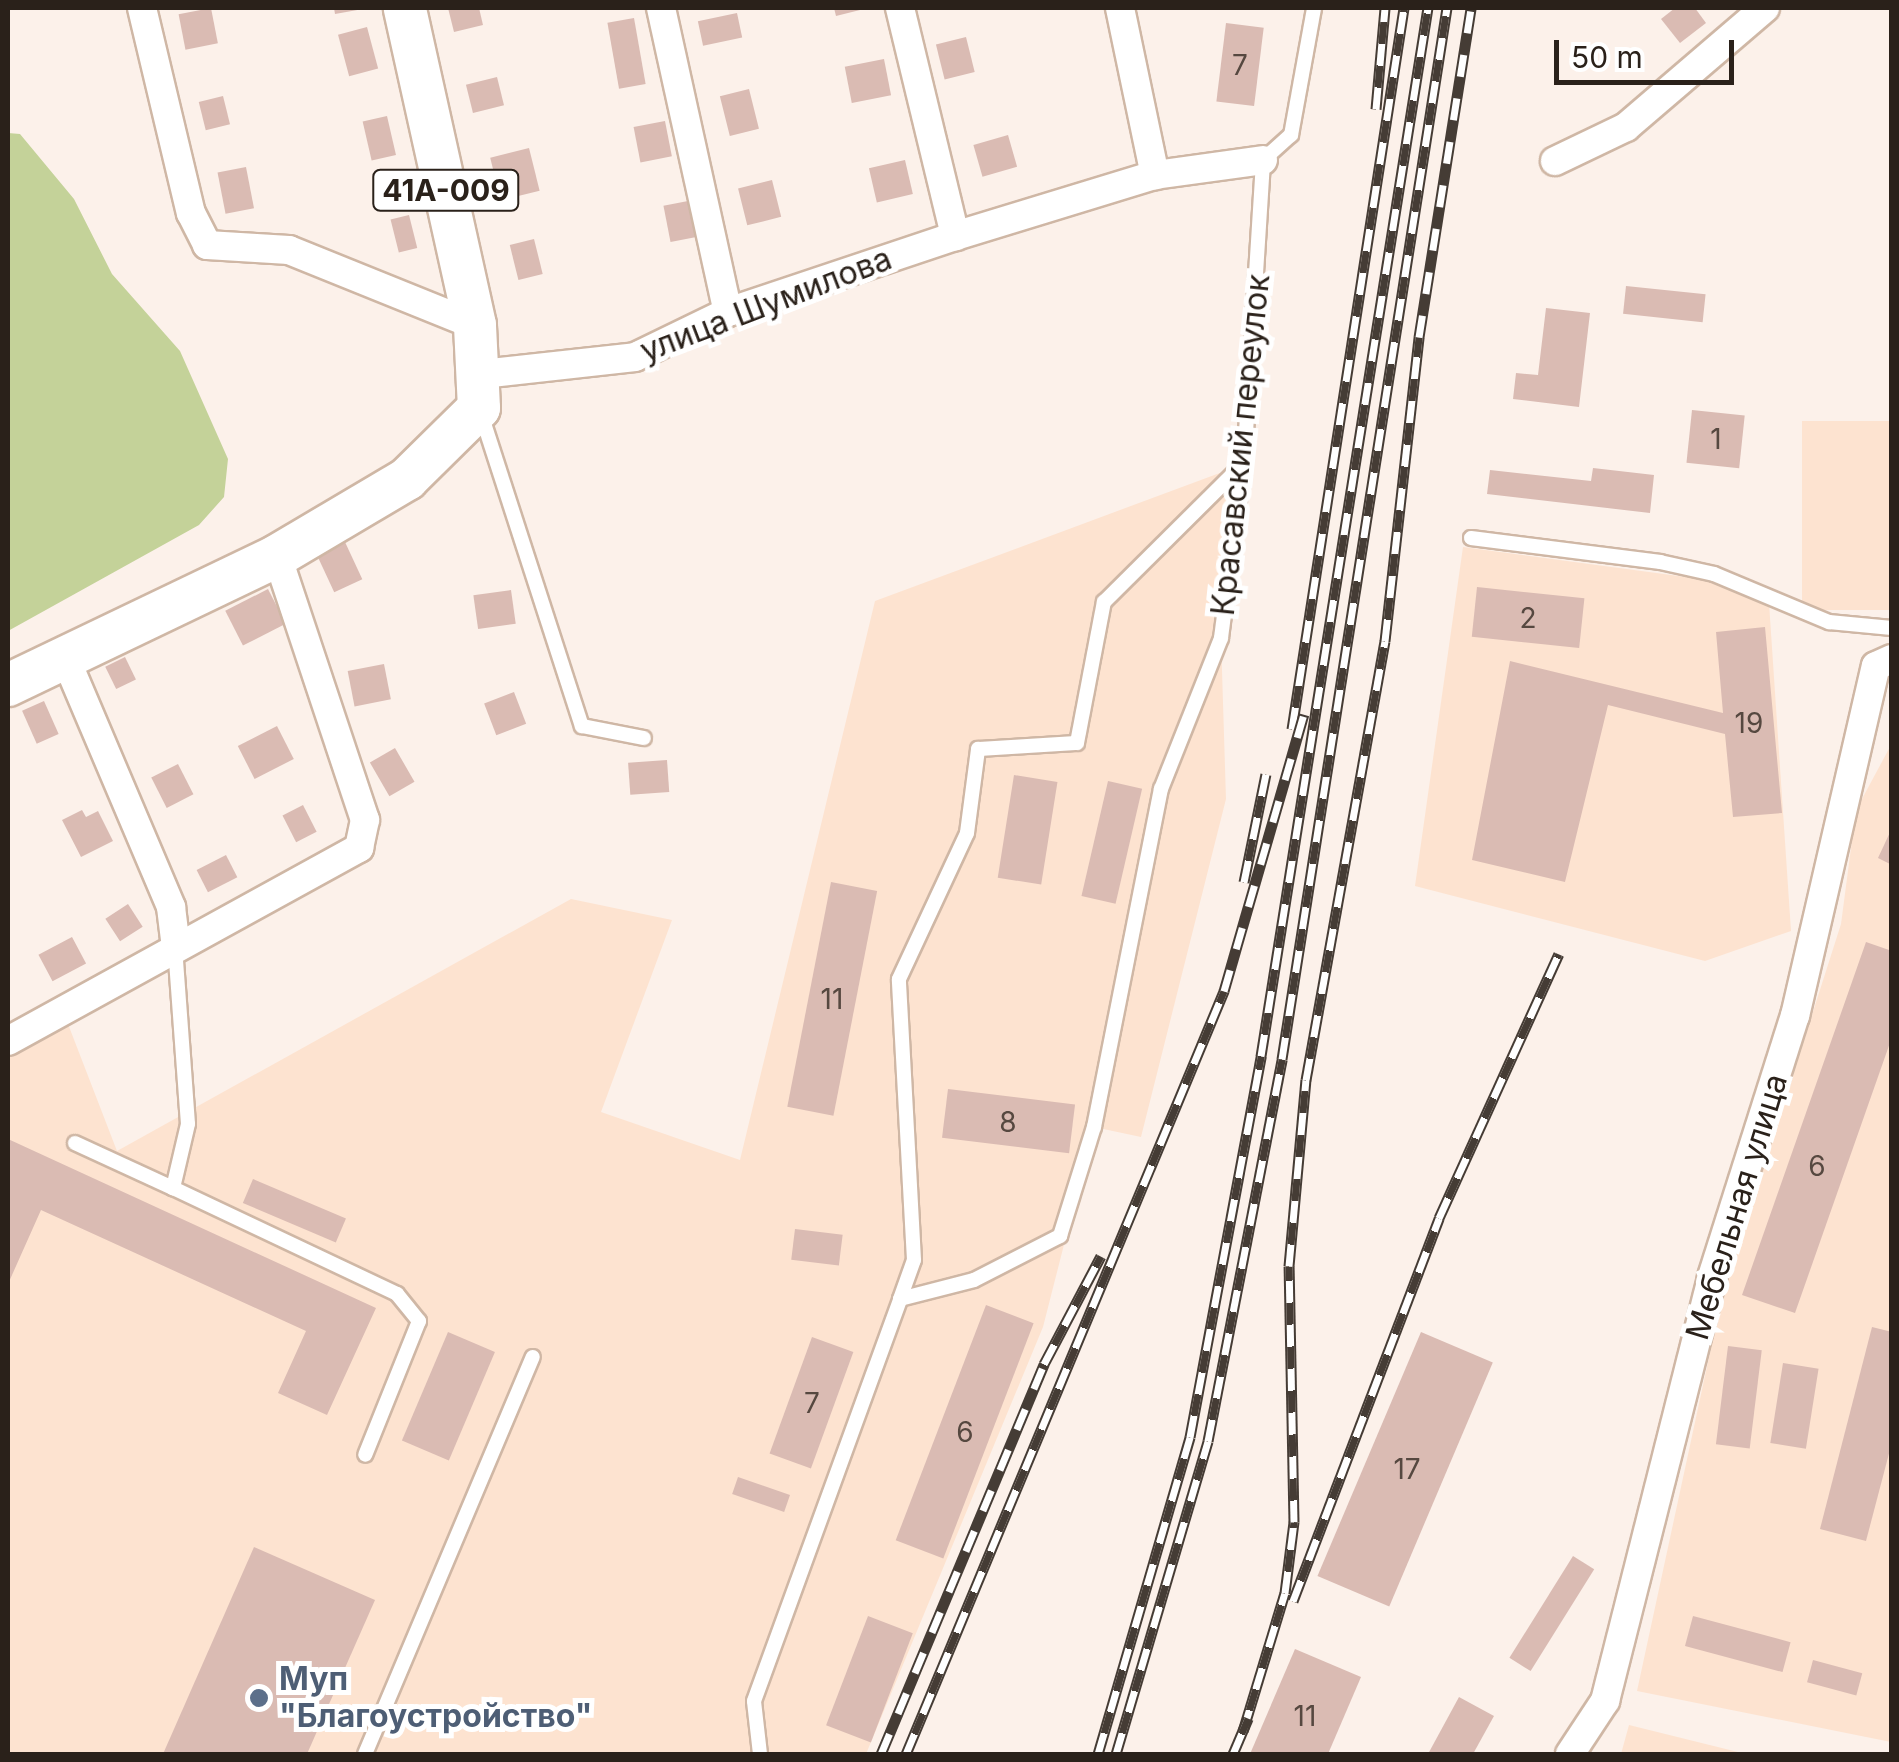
<!DOCTYPE html>
<meta charset="utf-8">
<style>
body{margin:0}
#map{position:relative;width:1899px;height:1762px;overflow:hidden;background:#fcf1ea;font-family:Inter,sans-serif}
div>[style]{position:absolute}
.built>*{inset:0;background:#fde3d0;transform-origin:0 0}
.green>*{inset:0;background:#c4d299}
.building>*{inset:0;background:#dabbb3;transform-origin:0 0}
.roads{filter:drop-shadow(2px 0 #cfb7a5) drop-shadow(-2px 0 #cfb7a5) drop-shadow(0 2px #cfb7a5) drop-shadow(0 -2px #cfb7a5)}
.service>*{height:14px;margin:-7px;padding:0 7px;transform-origin:7px;border-radius:7px;background:#fff}
.minor>*{height:28px;margin:-14px;padding:0 14px;transform-origin:14px;border-radius:14px;background:#fff}
.primary>*{height:42px;margin:-21px;padding:0 21px;transform-origin:21px;border-radius:21px;background:#fff}
.rail>*{height:11px;margin-top:-5.5px;transform-origin:0;background:repeating-linear-gradient(90deg,#fff 0 22px,#453c35 0 44px);box-sizing:border-box;border-block:2px solid #453c35}
.dots>*{width:28px;height:28px;translate:-50% -50%;box-sizing:border-box;border:5px solid #fff;border-radius:50%}
span{translate:-50% -50%;white-space:nowrap;text-align:center;line-height:1.15;-webkit-text-stroke:10px #fff;paint-order:stroke}
.number-label{font-size:28px;color:#564840}
.number-label span{-webkit-text-stroke-width:0}
.shield-label span{padding:2px 8px;background:#fff;border:2px solid;border-radius:8px;-webkit-text-stroke-width:0}
.shield-label{font-size:30px;color:#2a211a;font-weight:700}
.street-label{font-size:32px;color:#2a211a}
.service-label{font-size:32px;color:#4e5e75;font-weight:700}
.left{translate:0 -50%;text-align:left}
.frame{position:absolute;inset:0;border:10px solid #2a211a;pointer-events:none}
.scale{position:absolute;left:1554px;top:40px;width:180px;height:45px;box-sizing:border-box;border:5px solid #2a211a;border-top:0;padding-left:12px;font-size:30px;line-height:35px;white-space:nowrap;color:#2a211a;-webkit-text-stroke:8px #fff;paint-order:stroke}
</style>
<div id="map">
<div class="built">
<div style="left:1891px;top:421px;width:189px;height:89px;rotate:90deg"></div>
<div style="clip-path:polygon(1244px 464px,1221px 638px,1226px 799px,1141px 1137px,1094px 1127px,1043px 1327px,866px 1754px,8px 1754px,8px 1041px,63px 1011px,117px 1151px,571px 899px,672px 920px,601px 1112px,740px 1160px,875px 601px)"></div>
<div style="clip-path:polygon(1463px 547px,1768px 588px,1791px 931px,1705px 961px,1415px 886px)"></div>
<div style="clip-path:polygon(1891px 745px,1891px 1742px,1637px 1691px,1722px 1297px,1841px 924px,1856px 810px)"></div>
<div style="clip-path:polygon(1629px 1725px,1746px 1754px,1621px 1754px)"></div>
</div>
<div class="green">
<div style="clip-path:polygon(8px 133px,20px 134px,74px 199px,112px 274px,180px 351px,228px 459px,224px 497px,199px 525px,8px 631px)"></div>
</div>
<div class="building">
<div style="left:211px;top:8px;width:36px;height:33px;rotate:79deg"></div>
<div style="clip-path:polygon(334px 8px,362px 8px,363px 9px,335px 14px)"></div>
<div style="clip-path:polygon(448px 8px,479px 8px,483px 25px,454px 32px)"></div>
<div style="clip-path:polygon(834px 8px,864px 8px,864px 9px,836px 16px)"></div>
<div style="clip-path:polygon(1675px 8px,1695px 8px,1706px 23px,1680px 43px,1661px 19px)"></div>
<div style="left:737px;top:13px;width:25px;height:40px;rotate:78deg"></div>
<div style="left:634px;top:18px;width:67px;height:27px;rotate:80deg"></div>
<div style="left:1226px;top:23px;width:38px;height:79px;rotate:7deg"></div>
<div style="left:367px;top:27px;width:43px;height:30px;rotate:75deg"></div>
<div style="left:966px;top:37px;width:36px;height:31px;rotate:76deg"></div>
<div style="left:884px;top:59px;width:37px;height:40px;rotate:79deg"></div>
<div style="left:497px;top:77px;width:29px;height:32px;rotate:76deg"></div>
<div style="left:749px;top:89px;width:41px;height:30px;rotate:76deg"></div>
<div style="left:223px;top:96px;width:29px;height:25px;rotate:76deg"></div>
<div style="left:387px;top:116px;width:40px;height:25px;rotate:77deg"></div>
<div style="left:665px;top:121px;width:36px;height:32px;rotate:79deg"></div>
<div style="left:1008px;top:135px;width:33px;height:36px;rotate:74deg"></div>
<div style="left:529px;top:148px;width:44px;height:40px;rotate:76deg"></div>
<div style="left:905px;top:160px;width:35px;height:37px;rotate:77deg"></div>
<div style="left:246px;top:167px;width:42px;height:29px;rotate:79deg"></div>
<div style="left:772px;top:180px;width:38px;height:35px;rotate:76deg"></div>
<div style="left:688px;top:201px;width:37px;height:25px;rotate:79deg"></div>
<div style="left:409px;top:215px;width:34px;height:19px;rotate:76deg"></div>
<div style="left:534px;top:239px;width:36px;height:25px;rotate:76deg"></div>
<div style="left:1626px;top:286px;width:80px;height:28px;rotate:6deg"></div>
<div style="clip-path:polygon(1546px 308px,1590px 313px,1579px 407px,1513px 399px,1516px 373px,1538px 375px)"></div>
<div style="left:1692px;top:410px;width:53px;height:53px;rotate:6deg"></div>
<div style="clip-path:polygon(1593px 468px,1654px 475px,1650px 513px,1487px 494px,1490px 470px,1591px 481px)"></div>
<div style="left:345px;top:542px;width:41px;height:31px;rotate:65deg"></div>
<div style="left:1477px;top:587px;width:108px;height:50px;rotate:6deg"></div>
<div style="left:268px;top:589px;width:39px;height:48px;rotate:63deg"></div>
<div style="left:511px;top:590px;width:34px;height:38px;rotate:82deg"></div>
<div style="clip-path:polygon(1765px 627px,1782px 813px,1733px 817px,1725px 734px,1608px 705px,1565px 882px,1472px 860px,1510px 661px,1723px 713px,1716px 632px)"></div>
<div style="left:125px;top:657px;width:25px;height:22px;rotate:64deg"></div>
<div style="left:384px;top:664px;width:36px;height:37px;rotate:79deg"></div>
<div style="left:514px;top:692px;width:34px;height:32px;rotate:69deg"></div>
<div style="left:44px;top:701px;width:36px;height:24px;rotate:66deg"></div>
<div style="left:277px;top:726px;width:37px;height:44px;rotate:63deg"></div>
<div style="left:395px;top:748px;width:39px;height:29px;rotate:60deg"></div>
<div style="left:667px;top:760px;width:32px;height:39px;rotate:86deg"></div>
<div style="left:178px;top:764px;width:34px;height:30px;rotate:63deg"></div>
<div style="left:1014px;top:775px;width:44px;height:104px;rotate:9deg"></div>
<div style="left:1108px;top:781px;width:35px;height:118px;rotate:13deg"></div>
<div style="left:303px;top:805px;width:30px;height:23px;rotate:63deg"></div>
<div style="clip-path:polygon(82px 810px,86px 817px,98px 811px,113px 841px,81px 857px,62px 820px)"></div>
<div style="clip-path:polygon(1892px 828px,1892px 865px,1878px 858px)"></div>
<div style="left:226px;top:855px;width:25px;height:33px;rotate:63deg"></div>
<div style="left:831px;top:882px;width:47px;height:229px;rotate:11deg"></div>
<div style="left:128px;top:904px;width:27px;height:27px;rotate:57deg"></div>
<div style="left:72px;top:937px;width:30px;height:38px;rotate:62deg"></div>
<div style="clip-path:polygon(1866px 942px,1892px 951px,1892px 1037px,1795px 1313px,1742px 1295px)"></div>
<div style="left:948px;top:1089px;width:128px;height:49px;rotate:7deg"></div>
<div style="clip-path:polygon(8px 1139px,376px 1308px,327px 1415px,278px 1393px,306px 1331px,41px 1210px,8px 1284px)"></div>
<div style="left:253px;top:1179px;width:101px;height:26px;rotate:23deg"></div>
<div style="left:795px;top:1229px;width:48px;height:31px;rotate:7deg"></div>
<div style="left:986px;top:1305px;width:51px;height:252px;rotate:21deg"></div>
<div style="clip-path:polygon(1872px 1327px,1892px 1332px,1892px 1442px,1866px 1541px,1820px 1529px)"></div>
<div style="left:448px;top:1332px;width:51px;height:118px;rotate:23deg"></div>
<div style="left:1421px;top:1332px;width:78px;height:265px;rotate:23deg"></div>
<div style="left:812px;top:1337px;width:44px;height:124px;rotate:20deg"></div>
<div style="left:1728px;top:1346px;width:34px;height:99px;rotate:7deg"></div>
<div style="left:1783px;top:1363px;width:36px;height:81px;rotate:9deg"></div>
<div style="left:738px;top:1477px;width:55px;height:18px;rotate:19deg"></div>
<div style="clip-path:polygon(254px 1547px,375px 1600px,307px 1754px,163px 1754px)"></div>
<div style="left:1573px;top:1556px;width:25px;height:120px;rotate:32deg"></div>
<div style="left:868px;top:1616px;width:48px;height:117px;rotate:21deg"></div>
<div style="left:1693px;top:1616px;width:101px;height:31px;rotate:15deg"></div>
<div style="clip-path:polygon(1295px 1649px,1361px 1677px,1328px 1754px,1250px 1754px)"></div>
<div style="left:1813px;top:1660px;width:51px;height:23px;rotate:15deg"></div>
<div style="clip-path:polygon(1459px 1697px,1494px 1716px,1473px 1754px,1428px 1754px)"></div>
</div>
<div class="roads">
<div class="service">
<div style="left:482px;top:417px;width:325px;rotate:72.1deg"></div>
<div style="left:582px;top:726px;width:63px;rotate:11deg"></div>
<div style="left:1471px;top:538px;width:191px;rotate:7.2deg"></div>
<div style="left:1660px;top:562px;width:55px;rotate:12.5deg"></div>
<div style="left:1714px;top:574px;width:125px;rotate:22.7deg"></div>
<div style="left:1829px;top:622px;width:63px;rotate:5.4deg"></div>
<div style="left:175px;top:947px;width:177px;rotate:85.8deg"></div>
<div style="left:188px;top:1124px;width:66px;rotate:103.2deg"></div>
<div style="left:173px;top:1188px;width:248px;rotate:25.3deg"></div>
<div style="left:397px;top:1294px;width:35px;rotate:51deg"></div>
<div style="left:419px;top:1321px;width:144px;rotate:111.9deg"></div>
<div style="left:75px;top:1143px;width:108px;rotate:24.7deg"></div>
<div style="left:900px;top:1299px;width:41px;rotate:-70.3deg"></div>
<div style="left:914px;top:1260px;width:281px;rotate:-93.1deg"></div>
<div style="left:899px;top:979px;width:161px;rotate:-65deg"></div>
<div style="left:967px;top:833px;width:85px;rotate:-82.5deg"></div>
<div style="left:978px;top:749px;width:99px;rotate:-3.5deg"></div>
<div style="left:1077px;top:743px;width:144px;rotate:-79.2deg"></div>
<div style="left:1104px;top:602px;width:196px;rotate:-44.8deg"></div>
<div style="left:365px;top:1754px;width:431px;rotate:-67.1deg"></div>
<div style="left:760px;top:1754px;width:53px;rotate:-96.5deg"></div>
<div style="left:754px;top:1701px;width:428px;rotate:-70deg"></div>
<div style="left:900px;top:1299px;width:76px;rotate:-14.4deg"></div>
<div style="left:974px;top:1280px;width:97px;rotate:-27.1deg"></div>
<div style="left:1060px;top:1236px;width:114px;rotate:-72.7deg"></div>
<div style="left:1094px;top:1127px;width:345px;rotate:-78.8deg"></div>
<div style="left:1161px;top:789px;width:162px;rotate:-68.3deg"></div>
<div style="left:1221px;top:638px;width:176px;rotate:-82.5deg"></div>
<div style="left:1244px;top:464px;width:305px;rotate:-86.4deg"></div>
<div style="left:1263px;top:160px;width:38px;rotate:-42deg"></div>
<div style="left:1291px;top:135px;width:129px;rotate:-79.7deg"></div>
</div>
<div class="minor">
<div style="left:142px;top:8px;width:211px;rotate:76.6deg"></div>
<div style="left:191px;top:213px;width:36px;rotate:63deg"></div>
<div style="left:207px;top:245px;width:82px;rotate:3.5deg"></div>
<div style="left:289px;top:250px;width:201px;rotate:22deg"></div>
<div style="left:661px;top:8px;width:311px;rotate:77.6deg"></div>
<div style="left:900px;top:8px;width:235px;rotate:76.4deg"></div>
<div style="left:1120px;top:8px;width:171px;rotate:78.2deg"></div>
<div style="left:1555px;top:161px;width:79px;rotate:-25.6deg"></div>
<div style="left:1626px;top:127px;width:183px;rotate:-40.6deg"></div>
<div style="left:482px;top:374px;width:154px;rotate:-6.3deg"></div>
<div style="left:635px;top:357px;width:103px;rotate:-25.8deg"></div>
<div style="left:728px;top:312px;width:239px;rotate:-18.5deg"></div>
<div style="left:955px;top:236px;width:209px;rotate:-17deg"></div>
<div style="left:1155px;top:175px;width:109px;rotate:-7.9deg"></div>
<div style="left:65px;top:657px;width:272px;rotate:67deg"></div>
<div style="left:171px;top:907px;width:35px;rotate:83deg"></div>
<div style="left:8px;top:1041px;width:401px;rotate:-28.8deg"></div>
<div style="left:359px;top:848px;width:29px;rotate:-78deg"></div>
<div style="left:365px;top:820px;width:278px;rotate:-108.4deg"></div>
<div style="left:1570px;top:1754px;width:64px;rotate:-56.6deg"></div>
<div style="left:1605px;top:1701px;width:437px;rotate:-75.8deg"></div>
<div style="left:1712px;top:1277px;width:274px;rotate:-72.4deg"></div>
<div style="left:1795px;top:1016px;width:359px;rotate:-77deg"></div>
<div style="left:1876px;top:666px;width:17px;rotate:-24deg"></div>
</div>
<div class="primary">
<div style="left:8px;top:685px;width:298px;rotate:-25.6deg"></div>
<div style="left:277px;top:556px;width:151px;rotate:-30.6deg"></div>
<div style="left:407px;top:479px;width:101px;rotate:-44.6deg"></div>
<div style="left:479px;top:408px;width:83px;rotate:-92.8deg"></div>
<div style="left:475px;top:325px;width:325px;rotate:-102.5deg"></div>
</div>
</div>
<div class="rail">
<div style="left:1376px;top:109px;width:101px;rotate:-84.9deg"></div>
<div style="left:1292px;top:729px;width:730px;rotate:-81.17deg"></div>
<div style="left:1244px;top:882px;width:110px;rotate:-78.5deg"></div>
<div style="left:1293px;top:1601px;width:410px;rotate:-69.1deg"></div>
<div style="left:1439px;top:1218px;width:290px;rotate:-65.6deg"></div>
<div style="left:1243px;top:1731px;width:144px;rotate:-73.1deg"></div>
<div style="left:1285px;top:1593px;width:72px;rotate:-82.8deg"></div>
<div style="left:1294px;top:1522px;width:256px;rotate:-91.1deg"></div>
<div style="left:1289px;top:1266px;width:187px;rotate:-84.8deg"></div>
<div style="left:1306px;top:1080px;width:446px;rotate:-79.8deg"></div>
<div style="left:1385px;top:641px;width:306px;rotate:-83.6deg"></div>
<div style="left:1419px;top:337px;width:333px;rotate:-81deg"></div>
<div style="left:881px;top:1754px;width:423px;rotate:-67.3deg"></div>
<div style="left:1044px;top:1364px;width:122px;rotate:-62.2deg"></div>
<div style="left:906px;top:1754px;width:827px;rotate:-67.37deg"></div>
<div style="left:1224px;top:991px;width:288px;rotate:-73.9deg"></div>
<div style="left:1098px;top:1754px;width:330px;rotate:-73.8deg"></div>
<div style="left:1190px;top:1437px;width:388px;rotate:-79.4deg"></div>
<div style="left:1261px;top:1056px;width:1061px;rotate:-80.95deg"></div>
<div style="left:1116px;top:1754px;width:326px;rotate:-73.6deg"></div>
<div style="left:1208px;top:1441px;width:389px;rotate:-79deg"></div>
<div style="left:1282px;top:1059px;width:1064px;rotate:-81.08deg"></div>
<div style="left:1233px;top:1754px;width:39px;rotate:-67deg"></div>
</div>
<div class="dots">
<div style="left:259px;top:1698px;background:#5c6f8a"></div>
</div>
<div class="number-label">
<span style="left:1240px;top:65px">7</span>
<span style="left:1716px;top:439px">1</span>
<span style="left:1528px;top:618px">2</span>
<span style="left:1749px;top:723px">19</span>
<span style="left:832px;top:999px">11</span>
<span style="left:1008px;top:1122px">8</span>
<span style="left:1817px;top:1166px">6</span>
<span style="left:812px;top:1403px">7</span>
<span style="left:965px;top:1432px">6</span>
<span style="left:1407px;top:1469px">17</span>
<span style="left:1305px;top:1716px">11</span>
</div>
<div class="shield-label">
<span style="left:446px;top:190px">41А-009</span>
</div>
<div class="street-label">
<span style="left:766px;top:305px;rotate:-21deg">улица Шумилова</span>
<span style="left:1241px;top:445px;rotate:-84deg">Красавский переулок</span>
<span style="left:1737px;top:1207px;rotate:-73deg">Мебельная улица</span>
</div>
<div class="service-label">
<span class="left" style="left:279px;top:1698px">Муп<br>"Благоустройство"</span>
</div>
<div class="frame"></div>
<div class="scale">50 m</div>
</div>
